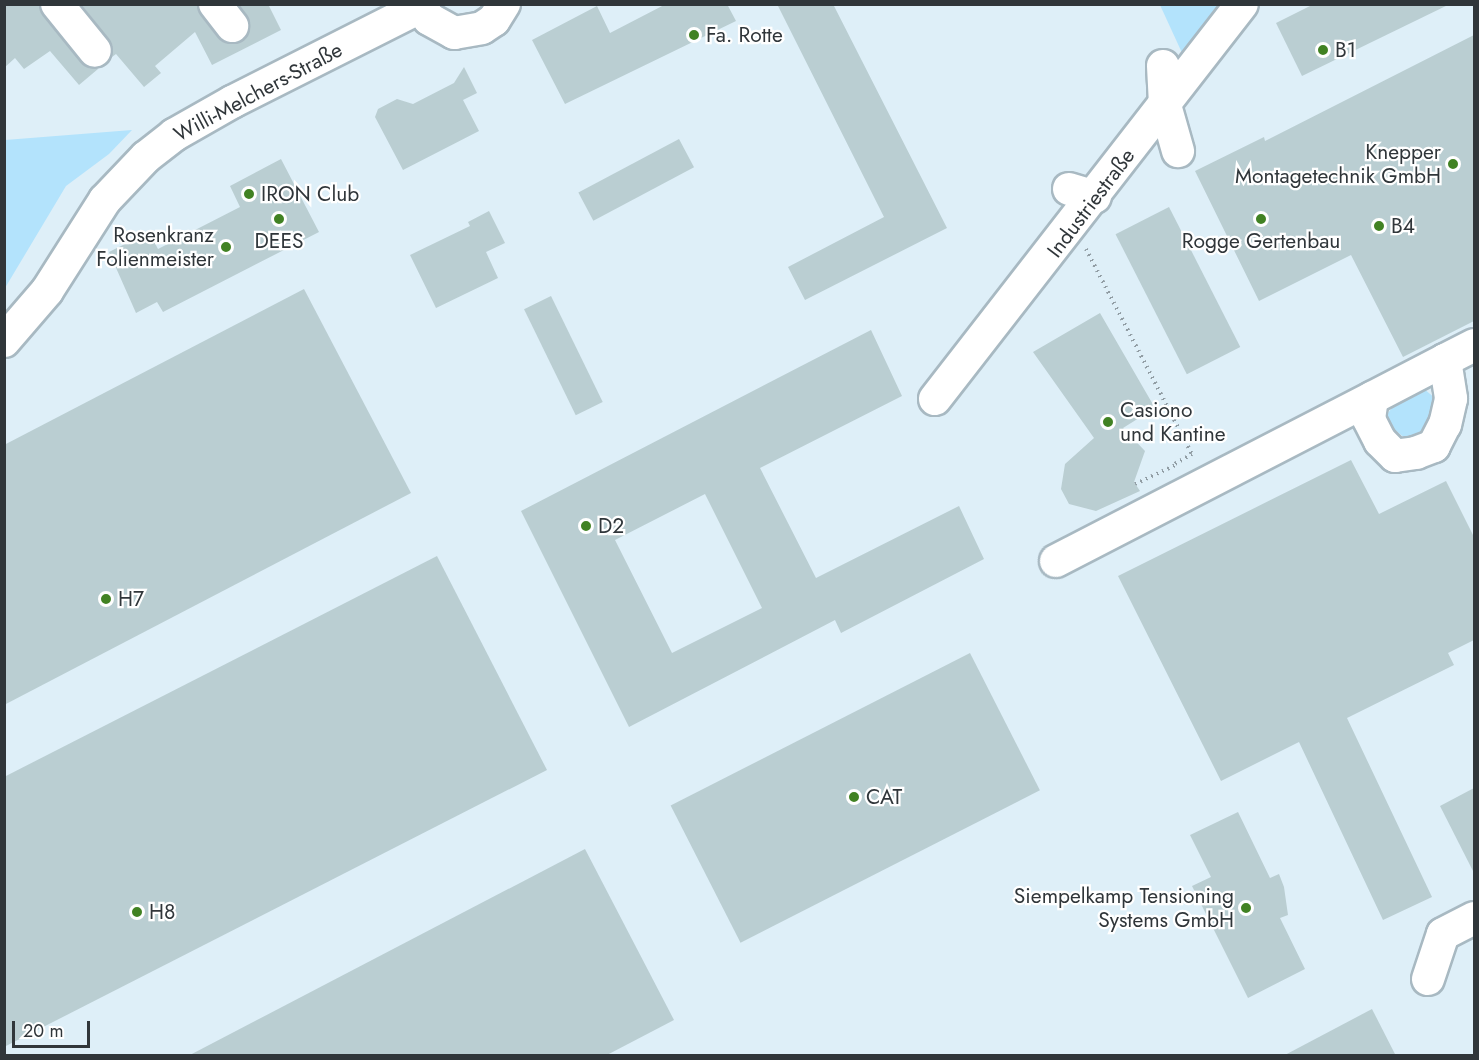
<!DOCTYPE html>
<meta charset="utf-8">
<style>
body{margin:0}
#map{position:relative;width:1479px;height:1060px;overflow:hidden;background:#deeff8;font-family:Jost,sans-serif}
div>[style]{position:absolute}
.green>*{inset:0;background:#b3e3fc}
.building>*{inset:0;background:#baced2;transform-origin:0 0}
.path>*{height:4px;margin-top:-2px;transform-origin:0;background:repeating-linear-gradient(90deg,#919da4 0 1.5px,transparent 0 6px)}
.roads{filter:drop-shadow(2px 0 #a8b9c2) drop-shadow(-2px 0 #a8b9c2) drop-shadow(0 2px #a8b9c2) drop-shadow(0 -2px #a8b9c2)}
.minor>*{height:32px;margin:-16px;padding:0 16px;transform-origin:16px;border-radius:16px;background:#fff}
.dots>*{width:16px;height:16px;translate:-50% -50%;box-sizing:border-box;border:3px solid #fff;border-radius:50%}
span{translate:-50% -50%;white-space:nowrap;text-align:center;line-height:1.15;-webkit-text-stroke:4.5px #fff;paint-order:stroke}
.poi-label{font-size:21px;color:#30363a}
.left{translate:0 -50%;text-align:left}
.right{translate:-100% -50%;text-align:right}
.street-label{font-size:21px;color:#30363a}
.frame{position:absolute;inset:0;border:6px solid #30363a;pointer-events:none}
.scale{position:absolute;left:12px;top:1021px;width:78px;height:27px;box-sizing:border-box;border:3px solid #30363a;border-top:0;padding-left:8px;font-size:18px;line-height:21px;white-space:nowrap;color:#30363a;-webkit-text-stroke:4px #fff;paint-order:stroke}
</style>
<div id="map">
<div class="green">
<div style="clip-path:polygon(1160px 5px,1224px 5px,1183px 55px)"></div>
<div style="clip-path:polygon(132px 130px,109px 154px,66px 186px,5px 288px,5px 140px)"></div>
<div style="clip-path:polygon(1424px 389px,1435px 398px,1434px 405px,1423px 433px,1406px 439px,1388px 424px,1388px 413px,1396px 403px)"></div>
</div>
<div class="building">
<div style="clip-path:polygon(4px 4px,39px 4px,43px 15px,81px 62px,98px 69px,79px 85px,50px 51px,24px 69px,15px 58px,4px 68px)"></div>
<div style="clip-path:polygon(81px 4px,197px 4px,218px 37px,234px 44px,243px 40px,250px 24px,238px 4px,268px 4px,281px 30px,212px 65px,195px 32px,155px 66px,161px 73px,144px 87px,116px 54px,112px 57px,109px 40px)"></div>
<div style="clip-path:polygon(666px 4px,727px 4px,736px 21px,565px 104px,532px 40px,597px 6px,610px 33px)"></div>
<div style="clip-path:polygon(777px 4px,833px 4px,947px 228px,805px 300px,788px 267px,884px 217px)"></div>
<div style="clip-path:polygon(1314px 4px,1450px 4px,1302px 76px,1276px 23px)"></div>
<div style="clip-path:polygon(1474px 35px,1474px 321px,1403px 357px,1351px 255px,1259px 301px,1195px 171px,1264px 137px,1265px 141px)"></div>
<div style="clip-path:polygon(464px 67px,477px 93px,463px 100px,479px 131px,403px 170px,375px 117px,378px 109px,397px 99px,413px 104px,454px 83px)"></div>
<div style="left:679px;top:139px;width:32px;height:114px;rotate:62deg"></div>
<div style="clip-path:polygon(281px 159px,319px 232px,163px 312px,157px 302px,136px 313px,109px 252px,149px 232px,158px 249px,240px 207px,230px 186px)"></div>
<div style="left:1169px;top:207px;width:157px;height:60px;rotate:63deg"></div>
<div style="clip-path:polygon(489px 211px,505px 243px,486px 252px,498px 278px,436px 308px,410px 255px,470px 226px,468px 222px)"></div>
<div style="clip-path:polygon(304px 289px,411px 493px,4px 705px,4px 445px)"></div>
<div style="left:551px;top:296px;width:118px;height:30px;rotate:64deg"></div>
<div style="clip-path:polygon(1100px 313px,1155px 408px,1123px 428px,1145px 451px,1134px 482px,1140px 491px,1096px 511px,1069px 504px,1061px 489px,1065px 464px,1094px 438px,1033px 352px)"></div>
<div style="clip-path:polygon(evenodd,871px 330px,902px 396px,760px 468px,816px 578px,959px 506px,984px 559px,841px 633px,835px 620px,629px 727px,521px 511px,871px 330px,705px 494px,762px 608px,672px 653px,615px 540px,705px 494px)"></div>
<div style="clip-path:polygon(1351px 460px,1379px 514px,1446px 481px,1474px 537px,1474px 640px,1448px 653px,1454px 665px,1347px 718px,1432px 897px,1383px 920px,1299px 742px,1221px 781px,1118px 576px)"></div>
<div style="clip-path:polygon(437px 556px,547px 770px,4px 1047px,4px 777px)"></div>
<div style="left:970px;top:653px;width:154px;height:336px;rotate:63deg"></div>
<div style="clip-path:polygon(1474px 788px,1474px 873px,1440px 806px)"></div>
<div style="clip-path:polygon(1238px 812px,1270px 878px,1279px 874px,1284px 887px,1288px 915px,1280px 918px,1305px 969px,1248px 998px,1192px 886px,1211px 877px,1190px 835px)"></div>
<div style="clip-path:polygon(585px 849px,674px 1020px,605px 1056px,188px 1056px)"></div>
<div style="clip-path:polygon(1372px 1009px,1396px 1056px,1283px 1056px)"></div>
</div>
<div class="path">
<div style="left:1086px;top:249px;width:231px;rotate:62.7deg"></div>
<div style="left:1192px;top:454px;width:20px;rotate:150deg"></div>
<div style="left:1135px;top:484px;width:45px;rotate:-24.9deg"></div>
</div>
<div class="roads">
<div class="minor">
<div style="left:57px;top:4px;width:60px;rotate:51deg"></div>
<div style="left:215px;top:4px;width:28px;rotate:52deg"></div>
<div style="left:419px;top:4px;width:18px;rotate:56deg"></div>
<div style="left:429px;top:19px;width:29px;rotate:29deg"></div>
<div style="left:454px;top:33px;width:28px;rotate:-10deg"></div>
<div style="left:482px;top:28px;width:14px;rotate:-34deg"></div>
<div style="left:494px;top:20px;width:19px;rotate:-58deg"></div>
<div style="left:1163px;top:66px;width:39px;rotate:87deg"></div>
<div style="left:1165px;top:105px;width:48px;rotate:74.2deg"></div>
<div style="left:1069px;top:189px;width:27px;rotate:17deg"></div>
<div style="left:4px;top:341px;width:66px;rotate:-49.3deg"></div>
<div style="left:47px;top:291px;width:108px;rotate:-57.5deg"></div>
<div style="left:105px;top:200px;width:59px;rotate:-46.4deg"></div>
<div style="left:146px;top:157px;width:36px;rotate:-38deg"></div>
<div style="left:174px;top:135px;width:67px;rotate:-29.6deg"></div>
<div style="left:232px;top:102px;width:211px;rotate:-26.8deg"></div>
<div style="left:1445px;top:360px;width:39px;rotate:81deg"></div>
<div style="left:1451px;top:399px;width:26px;rotate:103deg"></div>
<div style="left:1445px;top:424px;width:25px;rotate:117deg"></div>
<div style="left:1434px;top:446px;width:19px;rotate:159deg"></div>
<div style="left:1416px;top:453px;width:21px;rotate:172deg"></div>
<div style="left:1395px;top:456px;width:21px;rotate:-135deg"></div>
<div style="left:1380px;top:441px;width:25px;rotate:-117deg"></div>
<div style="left:1369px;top:419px;width:21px;rotate:-82deg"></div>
<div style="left:1372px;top:398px;width:82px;rotate:-27.5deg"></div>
<div style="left:1445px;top:360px;width:33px;rotate:-27deg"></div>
<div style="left:935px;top:399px;width:500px;rotate:-52.15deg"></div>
<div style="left:1056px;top:561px;width:356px;rotate:-27.3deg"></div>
<div style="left:1428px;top:979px;width:47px;rotate:-71.6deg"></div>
<div style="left:1443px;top:934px;width:35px;rotate:-27deg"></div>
</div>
</div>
<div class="dots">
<div style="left:694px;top:35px;background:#418223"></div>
<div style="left:1323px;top:50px;background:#418223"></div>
<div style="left:1453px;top:164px;background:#418223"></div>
<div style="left:249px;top:194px;background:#418223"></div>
<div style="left:279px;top:219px;background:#418223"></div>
<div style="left:1261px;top:219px;background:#418223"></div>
<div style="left:1379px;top:226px;background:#418223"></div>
<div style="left:226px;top:247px;background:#418223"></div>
<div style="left:1108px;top:422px;background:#418223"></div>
<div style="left:586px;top:526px;background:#418223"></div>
<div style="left:106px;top:599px;background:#418223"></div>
<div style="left:854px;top:797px;background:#418223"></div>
<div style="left:1246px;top:908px;background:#418223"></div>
<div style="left:137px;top:912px;background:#418223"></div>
</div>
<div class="poi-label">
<span class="left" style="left:706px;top:35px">Fa. Rotte</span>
<span class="left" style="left:1335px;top:50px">B1</span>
<span class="right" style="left:1441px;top:164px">Knepper<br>Montagetechnik GmbH</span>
<span class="left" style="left:261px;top:194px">IRON Club</span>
<span class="left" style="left:1391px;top:226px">B4</span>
<span class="right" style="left:214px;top:247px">Rosenkranz<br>Folienmeister</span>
<span style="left:279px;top:241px">DEES</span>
<span style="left:1261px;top:241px">Rogge Gertenbau</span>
<span class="left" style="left:1120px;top:422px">Casiono<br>und Kantine</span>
<span class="left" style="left:598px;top:526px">D2</span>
<span class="left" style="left:118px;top:599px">H7</span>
<span class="left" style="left:866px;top:797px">CAT</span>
<span class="right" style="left:1234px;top:908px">Siempelkamp Tensioning<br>Systems GmbH</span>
<span class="left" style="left:149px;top:912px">H8</span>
</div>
<div class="street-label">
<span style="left:258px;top:92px;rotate:-28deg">Willi-Melchers-Straße</span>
<span style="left:1091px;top:203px;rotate:-53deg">Industriestraße</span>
</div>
<div class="frame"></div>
<div class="scale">20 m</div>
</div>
